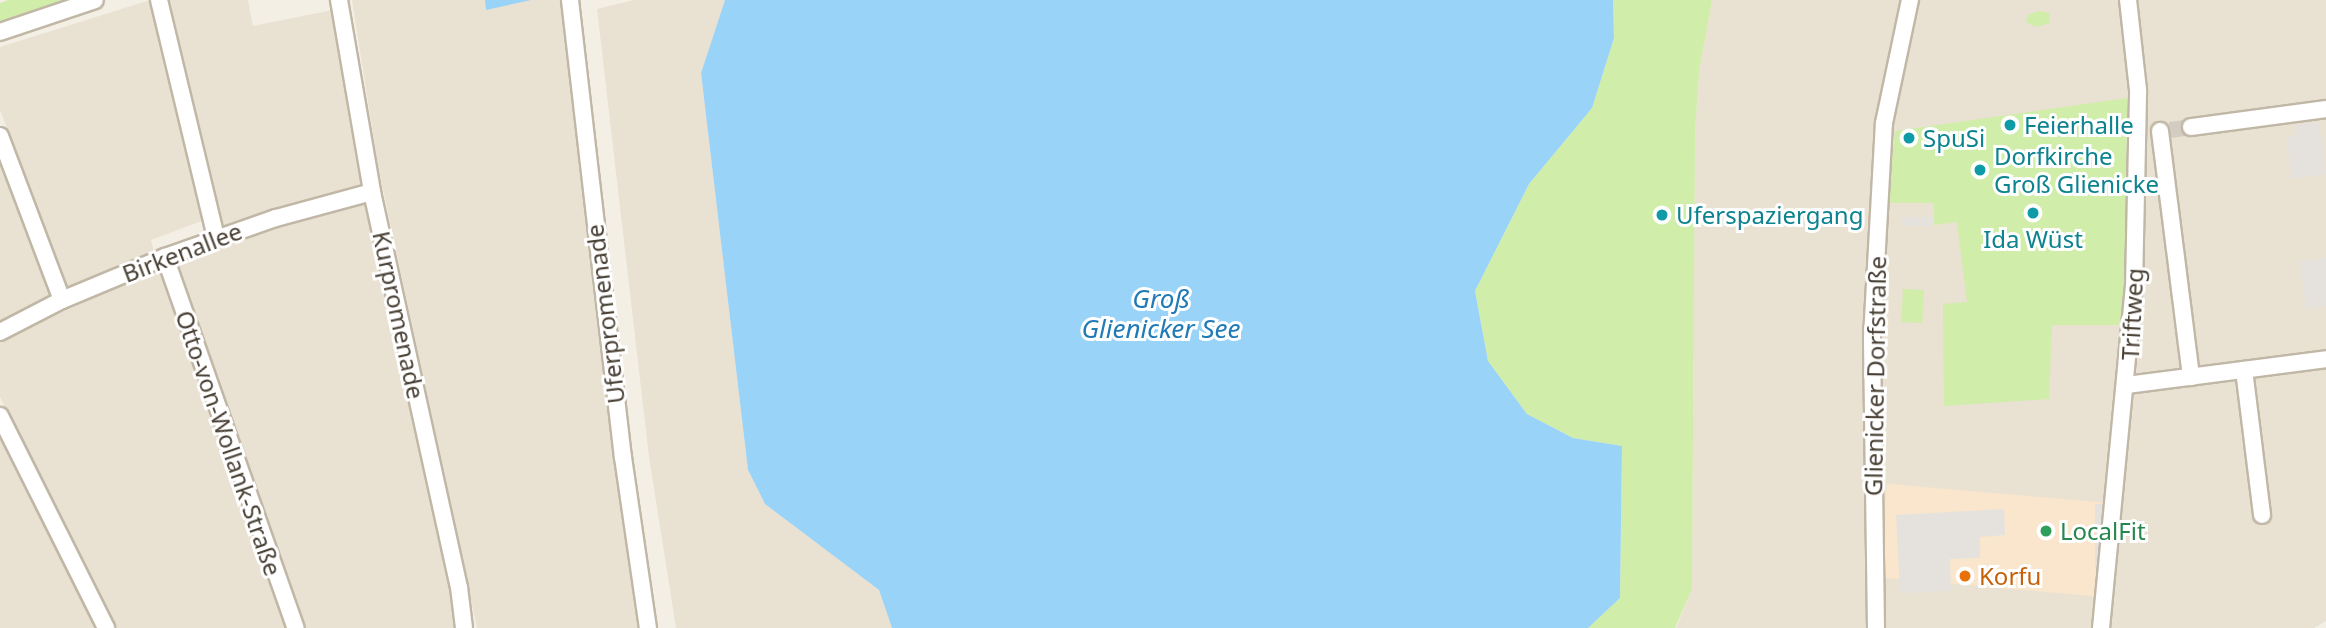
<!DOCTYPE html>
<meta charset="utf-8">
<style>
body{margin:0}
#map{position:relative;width:2326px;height:628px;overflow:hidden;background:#f4efe5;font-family:"Noto Sans",sans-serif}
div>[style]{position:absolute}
.residential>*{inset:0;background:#e9e1d2}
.commercial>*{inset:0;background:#f9e6cd;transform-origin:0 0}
.green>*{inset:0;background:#d0eda9;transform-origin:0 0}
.parking>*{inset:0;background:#e5e2de;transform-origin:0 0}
.water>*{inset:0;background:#9ad3f8}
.street-tunnel>*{height:16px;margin-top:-8px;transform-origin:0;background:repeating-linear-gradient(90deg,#d2ccc2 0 16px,transparent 0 24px)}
.roads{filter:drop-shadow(2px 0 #c1b7a6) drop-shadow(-2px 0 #c1b7a6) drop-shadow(0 2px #c1b7a6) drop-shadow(0 -2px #c1b7a6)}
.street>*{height:16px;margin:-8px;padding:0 8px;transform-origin:8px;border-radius:8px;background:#fff}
.dots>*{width:19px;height:19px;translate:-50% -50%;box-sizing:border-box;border:4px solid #fff;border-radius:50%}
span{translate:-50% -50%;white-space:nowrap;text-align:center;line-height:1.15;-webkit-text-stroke:6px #fff;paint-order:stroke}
.culture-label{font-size:24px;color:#0d838f}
.left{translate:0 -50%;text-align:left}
.street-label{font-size:24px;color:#483f34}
.leisure-label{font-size:24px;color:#27864d}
.food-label{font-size:24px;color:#c56008}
.water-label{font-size:26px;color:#207ab6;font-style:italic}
</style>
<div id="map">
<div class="residential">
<div style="clip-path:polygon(150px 0,204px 220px,151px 240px,154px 252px,68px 288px,0 110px,0 47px)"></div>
<div style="clip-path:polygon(167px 0,248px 0,253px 26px,333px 10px,361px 185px,223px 226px)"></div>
<div style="clip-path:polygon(352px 0,562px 0,616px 459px,642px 628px,477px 628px,378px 166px)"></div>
<div style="clip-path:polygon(634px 0,725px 0,701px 73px,748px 470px,765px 504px,879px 590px,892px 628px,676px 628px,649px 457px,597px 9px)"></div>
<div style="clip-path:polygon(1712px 0,2326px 0,2326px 621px,2314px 628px,1676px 628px,1692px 589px,1695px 133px,1699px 72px)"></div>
<div style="clip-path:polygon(0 156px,53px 295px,0 322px)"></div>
<div style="clip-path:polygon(365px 200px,453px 600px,456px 628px,304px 628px,175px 261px)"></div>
<div style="clip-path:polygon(160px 267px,253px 539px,286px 628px,114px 628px,0 397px,0 341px)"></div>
<div style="clip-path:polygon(0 430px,39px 505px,97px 628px,0 628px)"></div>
</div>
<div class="commercial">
<div style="left:2108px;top:503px;width:94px;height:222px;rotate:95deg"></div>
</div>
<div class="green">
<div style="clip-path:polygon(8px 0,72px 0,0 25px,0 3px)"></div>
<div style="clip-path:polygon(1613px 0,1712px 0,1699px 72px,1695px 133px,1692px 589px,1675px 628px,1588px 628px,1620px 598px,1622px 446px,1573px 438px,1527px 414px,1488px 361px,1475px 291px,1529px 184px,1592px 108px,1614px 38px)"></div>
<div style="clip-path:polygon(2039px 11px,2050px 13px,2049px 23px,2037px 27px,2026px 22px,2028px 15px)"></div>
<div style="clip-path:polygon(2127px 98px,2125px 325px,2052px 325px,2049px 399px,1944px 406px,1943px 304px,1967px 302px,1957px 222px,1934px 225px,1934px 203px,1888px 203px,1895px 131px)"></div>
<div style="left:1903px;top:289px;width:21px;height:33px;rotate:3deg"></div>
</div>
<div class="parking">
<div style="clip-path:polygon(2319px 122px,2326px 174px,2292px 179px,2286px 138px,2296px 136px,2295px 125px)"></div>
<div style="left:1902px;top:217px;width:32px;height:9px"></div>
<div style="clip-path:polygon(2326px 258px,2326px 306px,2306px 309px,2300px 261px)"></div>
<div style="left:2095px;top:504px;width:17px;height:64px"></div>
<div style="clip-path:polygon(2004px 509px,2005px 535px,1980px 537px,1980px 558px,1950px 559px,1951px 591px,1900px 593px,1896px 515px)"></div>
</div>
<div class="water">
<div style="clip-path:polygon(485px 0,531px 0,486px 10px)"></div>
<div style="clip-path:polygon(725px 0,1613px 0,1614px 38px,1592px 108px,1529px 184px,1475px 291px,1488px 361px,1527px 414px,1573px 438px,1622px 446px,1620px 598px,1588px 628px,892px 628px,879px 590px,765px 504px,748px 470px,701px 73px)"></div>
</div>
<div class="street-tunnel">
<div style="left:2170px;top:130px;width:21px;rotate:-8deg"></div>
</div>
<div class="roads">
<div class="street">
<div style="left:159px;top:0;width:245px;rotate:76.5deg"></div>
<div style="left:339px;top:0;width:195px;rotate:80.2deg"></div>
<div style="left:372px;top:192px;width:404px;rotate:77.6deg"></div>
<div style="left:459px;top:587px;width:41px;rotate:83deg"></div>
<div style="left:570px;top:0;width:460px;rotate:83.4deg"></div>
<div style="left:623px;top:457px;width:173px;rotate:81.7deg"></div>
<div style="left:0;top:32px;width:100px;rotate:-18.6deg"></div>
<div style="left:2191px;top:127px;width:136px;rotate:-7.6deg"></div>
<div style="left:2160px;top:131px;width:248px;rotate:82.8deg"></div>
<div style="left:0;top:136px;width:175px;rotate:69.3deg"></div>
<div style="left:165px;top:257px;width:393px;rotate:70.6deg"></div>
<div style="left:0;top:332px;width:70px;rotate:-27.3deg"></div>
<div style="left:62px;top:300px;width:112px;rotate:-22.7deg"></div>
<div style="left:165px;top:257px;width:118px;rotate:-19.4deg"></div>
<div style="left:276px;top:218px;width:99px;rotate:-15.2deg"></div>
<div style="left:2244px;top:370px;width:146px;rotate:82.9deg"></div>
<div style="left:2127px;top:385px;width:201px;rotate:-7.4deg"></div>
<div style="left:0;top:416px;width:237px;rotate:63.4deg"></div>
<div style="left:1876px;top:628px;width:291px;rotate:-90.8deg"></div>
<div style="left:1872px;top:337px;width:214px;rotate:-86.8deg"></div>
<div style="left:1884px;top:123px;width:126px;rotate:-78.1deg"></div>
<div style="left:2101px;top:628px;width:343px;rotate:-84.5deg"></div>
<div style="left:2134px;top:287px;width:197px;rotate:-88.8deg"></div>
<div style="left:2138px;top:90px;width:91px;rotate:-96.3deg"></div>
</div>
</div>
<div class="dots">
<div style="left:2010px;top:125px;background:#0f9aa8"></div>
<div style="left:1909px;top:138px;background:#0f9aa8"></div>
<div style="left:1980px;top:170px;background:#0f9aa8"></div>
<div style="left:2033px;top:213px;background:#0f9aa8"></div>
<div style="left:1662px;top:215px;background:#0f9aa8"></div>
<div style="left:2046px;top:531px;background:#2e9e5b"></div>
<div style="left:1965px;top:576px;background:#e8710a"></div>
</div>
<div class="culture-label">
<span class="left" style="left:2024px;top:125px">Feierhalle</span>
<span class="left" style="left:1923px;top:138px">SpuSi</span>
<span class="left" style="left:1994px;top:170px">Dorfkirche<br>Groß Glienicke</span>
<span class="left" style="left:1676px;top:215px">Uferspaziergang</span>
<span style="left:2033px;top:239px">Ida Wüst</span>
</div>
<div class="street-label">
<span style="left:182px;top:252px;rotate:-21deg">Birkenallee</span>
<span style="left:605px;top:314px;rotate:-97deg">Uferpromenade</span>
<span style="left:2132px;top:314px;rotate:-87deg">Triftweg</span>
<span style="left:399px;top:315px;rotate:78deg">Kurpromenade</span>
<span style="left:1875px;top:376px;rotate:-89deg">Glienicker Dorfstraße</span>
<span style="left:229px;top:443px;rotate:71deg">Otto-von-Wollank-Straße</span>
</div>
<div class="leisure-label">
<span class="left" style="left:2060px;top:531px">LocalFit</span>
</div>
<div class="food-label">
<span class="left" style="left:1979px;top:576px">Korfu</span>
</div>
<div class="water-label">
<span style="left:1161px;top:314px">Groß<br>Glienicker See</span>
</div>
</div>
